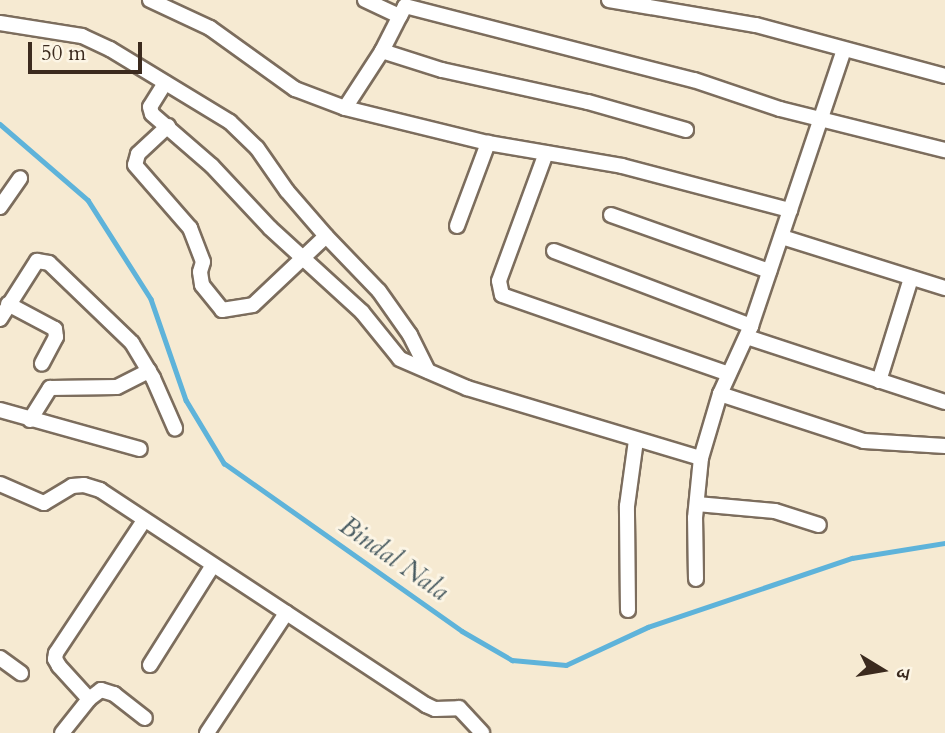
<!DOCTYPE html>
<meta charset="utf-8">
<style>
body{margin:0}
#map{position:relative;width:945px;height:733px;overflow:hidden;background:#f6ead2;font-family:Cardo,"Noto Serif Devanagari",serif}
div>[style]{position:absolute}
.stream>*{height:4.5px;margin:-2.25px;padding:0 2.25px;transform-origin:2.25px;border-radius:2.25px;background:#5eb3da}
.roads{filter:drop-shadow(2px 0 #7c6d5d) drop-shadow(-2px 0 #7c6d5d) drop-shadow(0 2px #7c6d5d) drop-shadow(0 -2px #7c6d5d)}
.street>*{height:14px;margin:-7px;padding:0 7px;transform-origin:7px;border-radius:7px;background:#fff}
span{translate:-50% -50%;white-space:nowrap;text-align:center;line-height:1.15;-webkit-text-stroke:6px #fcf5e5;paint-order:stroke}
.water-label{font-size:26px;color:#475a60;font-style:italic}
.north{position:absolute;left:847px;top:635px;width:70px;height:70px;-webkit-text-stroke:5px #fcf5e5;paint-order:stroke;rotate:101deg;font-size:19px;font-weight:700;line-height:28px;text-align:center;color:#3b2a1e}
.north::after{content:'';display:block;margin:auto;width:24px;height:32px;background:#3b2a1e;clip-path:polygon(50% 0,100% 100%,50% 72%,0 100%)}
.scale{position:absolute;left:28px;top:42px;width:114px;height:32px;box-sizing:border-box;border:4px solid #3b2a1e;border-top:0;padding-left:9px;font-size:21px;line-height:24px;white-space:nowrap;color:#3b2a1e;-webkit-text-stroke:5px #fcf5e5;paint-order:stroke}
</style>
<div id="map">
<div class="stream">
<div style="left:0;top:124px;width:116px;rotate:40.8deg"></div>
<div style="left:88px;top:200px;width:117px;rotate:57.5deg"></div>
<div style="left:151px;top:299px;width:107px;rotate:70.9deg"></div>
<div style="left:186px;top:400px;width:74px;rotate:58.9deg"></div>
<div style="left:224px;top:463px;width:291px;rotate:35.2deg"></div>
<div style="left:462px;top:631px;width:58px;rotate:30.1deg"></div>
<div style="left:512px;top:660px;width:54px;rotate:5.3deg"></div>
<div style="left:566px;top:665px;width:90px;rotate:-24.9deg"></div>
<div style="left:648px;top:627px;width:215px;rotate:-18.7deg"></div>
<div style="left:852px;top:558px;width:94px;rotate:-9.2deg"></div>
</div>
<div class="roads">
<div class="street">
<div style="left:150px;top:0;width:66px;rotate:25deg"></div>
<div style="left:210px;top:28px;width:105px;rotate:35.7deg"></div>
<div style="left:295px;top:89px;width:53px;rotate:20.8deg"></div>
<div style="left:345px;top:108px;width:147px;rotate:13.8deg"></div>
<div style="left:488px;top:143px;width:136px;rotate:9.7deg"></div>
<div style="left:622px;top:166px;width:174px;rotate:14.7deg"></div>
<div style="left:365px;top:0;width:38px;rotate:25deg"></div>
<div style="left:400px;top:16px;width:11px;rotate:-63deg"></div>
<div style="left:405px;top:6px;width:298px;rotate:14.4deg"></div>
<div style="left:694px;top:80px;width:91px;rotate:18.6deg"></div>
<div style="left:780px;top:109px;width:170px;rotate:14deg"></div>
<div style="left:609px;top:0;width:149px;rotate:9.7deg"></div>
<div style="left:756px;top:25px;width:196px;rotate:15.1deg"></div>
<div style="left:0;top:23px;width:83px;rotate:9deg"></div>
<div style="left:82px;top:36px;width:31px;rotate:25deg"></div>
<div style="left:110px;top:49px;width:140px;rotate:31.3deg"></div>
<div style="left:230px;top:122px;width:37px;rotate:44deg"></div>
<div style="left:257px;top:148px;width:52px;rotate:55.1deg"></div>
<div style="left:287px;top:191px;width:60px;rotate:49.1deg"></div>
<div style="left:326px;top:236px;width:76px;rotate:46.1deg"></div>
<div style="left:379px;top:291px;width:54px;rotate:54.8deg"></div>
<div style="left:410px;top:335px;width:40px;rotate:63.4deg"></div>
<div style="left:382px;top:51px;width:63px;rotate:17.6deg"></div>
<div style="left:442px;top:70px;width:149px;rotate:12.4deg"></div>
<div style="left:588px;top:102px;width:102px;rotate:15.9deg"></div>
<div style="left:165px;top:83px;width:28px;rotate:122deg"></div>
<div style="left:150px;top:107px;width:7px;rotate:74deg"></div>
<div style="left:152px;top:114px;width:79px;rotate:40.9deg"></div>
<div style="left:212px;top:166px;width:85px;rotate:46.9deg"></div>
<div style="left:270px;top:228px;width:125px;rotate:42.4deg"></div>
<div style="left:362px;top:312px;width:60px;rotate:51deg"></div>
<div style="left:400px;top:359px;width:73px;rotate:23.4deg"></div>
<div style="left:467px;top:388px;width:244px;rotate:16.7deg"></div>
<div style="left:345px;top:108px;width:68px;rotate:-57deg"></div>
<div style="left:382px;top:51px;width:39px;rotate:-63deg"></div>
<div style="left:168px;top:126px;width:41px;rotate:137deg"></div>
<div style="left:138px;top:154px;width:11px;rotate:105deg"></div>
<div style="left:135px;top:165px;width:84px;rotate:48.9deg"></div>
<div style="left:190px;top:228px;width:36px;rotate:69deg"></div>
<div style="left:203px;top:262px;width:10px;rotate:107deg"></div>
<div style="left:200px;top:272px;width:13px;rotate:81deg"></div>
<div style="left:202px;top:285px;width:32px;rotate:51deg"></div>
<div style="left:222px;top:310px;width:31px;rotate:-9deg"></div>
<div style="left:253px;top:305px;width:100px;rotate:-43.4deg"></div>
<div style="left:546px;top:153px;width:136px;rotate:110.2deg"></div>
<div style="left:499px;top:281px;width:14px;rotate:78deg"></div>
<div style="left:502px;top:295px;width:240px;rotate:19.2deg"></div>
<div style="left:0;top:207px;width:35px;rotate:-55deg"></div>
<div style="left:611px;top:215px;width:168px;rotate:19.5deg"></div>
<div style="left:457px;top:226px;width:89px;rotate:-69.5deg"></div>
<div style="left:782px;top:237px;width:171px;rotate:17.4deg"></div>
<div style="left:554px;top:251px;width:211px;rotate:20.8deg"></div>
<div style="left:8px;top:304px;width:53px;rotate:28deg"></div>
<div style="left:55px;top:329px;width:8px;rotate:83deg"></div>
<div style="left:56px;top:337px;width:30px;rotate:118deg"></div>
<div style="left:0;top:319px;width:69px;rotate:-57.5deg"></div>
<div style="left:37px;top:261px;width:12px;rotate:9deg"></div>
<div style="left:49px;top:263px;width:115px;rotate:43.9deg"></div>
<div style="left:132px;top:343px;width:41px;rotate:59deg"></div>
<div style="left:153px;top:378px;width:55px;rotate:66.3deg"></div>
<div style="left:747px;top:337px;width:208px;rotate:18.2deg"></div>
<div style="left:879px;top:381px;width:108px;rotate:-72.7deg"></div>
<div style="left:720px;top:394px;width:151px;rotate:18.1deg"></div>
<div style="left:864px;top:441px;width:81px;rotate:3.5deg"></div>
<div style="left:0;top:410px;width:145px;rotate:15.6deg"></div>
<div style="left:30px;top:420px;width:38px;rotate:-58deg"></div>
<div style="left:50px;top:388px;width:67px;rotate:-0.9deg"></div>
<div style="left:117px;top:387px;width:36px;rotate:-27deg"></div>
<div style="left:0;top:484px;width:48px;rotate:23.4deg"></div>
<div style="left:44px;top:503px;width:33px;rotate:-31deg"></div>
<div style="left:72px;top:486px;width:12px;rotate:-5deg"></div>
<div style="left:84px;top:485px;width:17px;rotate:17deg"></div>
<div style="left:100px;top:490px;width:391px;rotate:33.4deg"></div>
<div style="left:426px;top:705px;width:10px;rotate:24deg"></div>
<div style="left:435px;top:709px;width:24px;rotate:-2deg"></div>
<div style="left:459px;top:708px;width:34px;rotate:47deg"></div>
<div style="left:697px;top:504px;width:78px;rotate:5.1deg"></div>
<div style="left:775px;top:511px;width:46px;rotate:17.7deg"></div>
<div style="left:696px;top:579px;width:61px;rotate:-90.9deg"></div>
<div style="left:695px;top:518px;width:60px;rotate:-84.3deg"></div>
<div style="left:701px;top:458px;width:67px;rotate:-73.5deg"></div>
<div style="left:720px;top:394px;width:75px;rotate:-65.5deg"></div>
<div style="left:751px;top:326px;width:291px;rotate:-71.4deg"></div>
<div style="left:628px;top:610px;width:104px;rotate:-90.6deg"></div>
<div style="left:627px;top:506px;width:67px;rotate:-82.2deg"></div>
<div style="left:0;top:658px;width:26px;rotate:36deg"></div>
<div style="left:150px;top:665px;width:118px;rotate:-57.8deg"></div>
<div style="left:89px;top:699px;width:45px;rotate:-132.3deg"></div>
<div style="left:59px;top:666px;width:8px;rotate:-120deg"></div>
<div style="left:55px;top:659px;width:6px;rotate:-81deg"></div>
<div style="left:56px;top:653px;width:157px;rotate:-56.4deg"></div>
<div style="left:62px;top:733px;width:43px;rotate:-51.5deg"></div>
<div style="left:89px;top:699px;width:15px;rotate:-37deg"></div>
<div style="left:101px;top:690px;width:14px;rotate:17deg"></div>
<div style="left:114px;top:694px;width:39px;rotate:38deg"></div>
<div style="left:207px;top:733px;width:144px;rotate:-56.6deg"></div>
</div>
</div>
<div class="water-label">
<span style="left:394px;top:559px;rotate:35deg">Bindal Nala</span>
</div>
<div class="north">उ</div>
<div class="scale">50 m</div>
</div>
